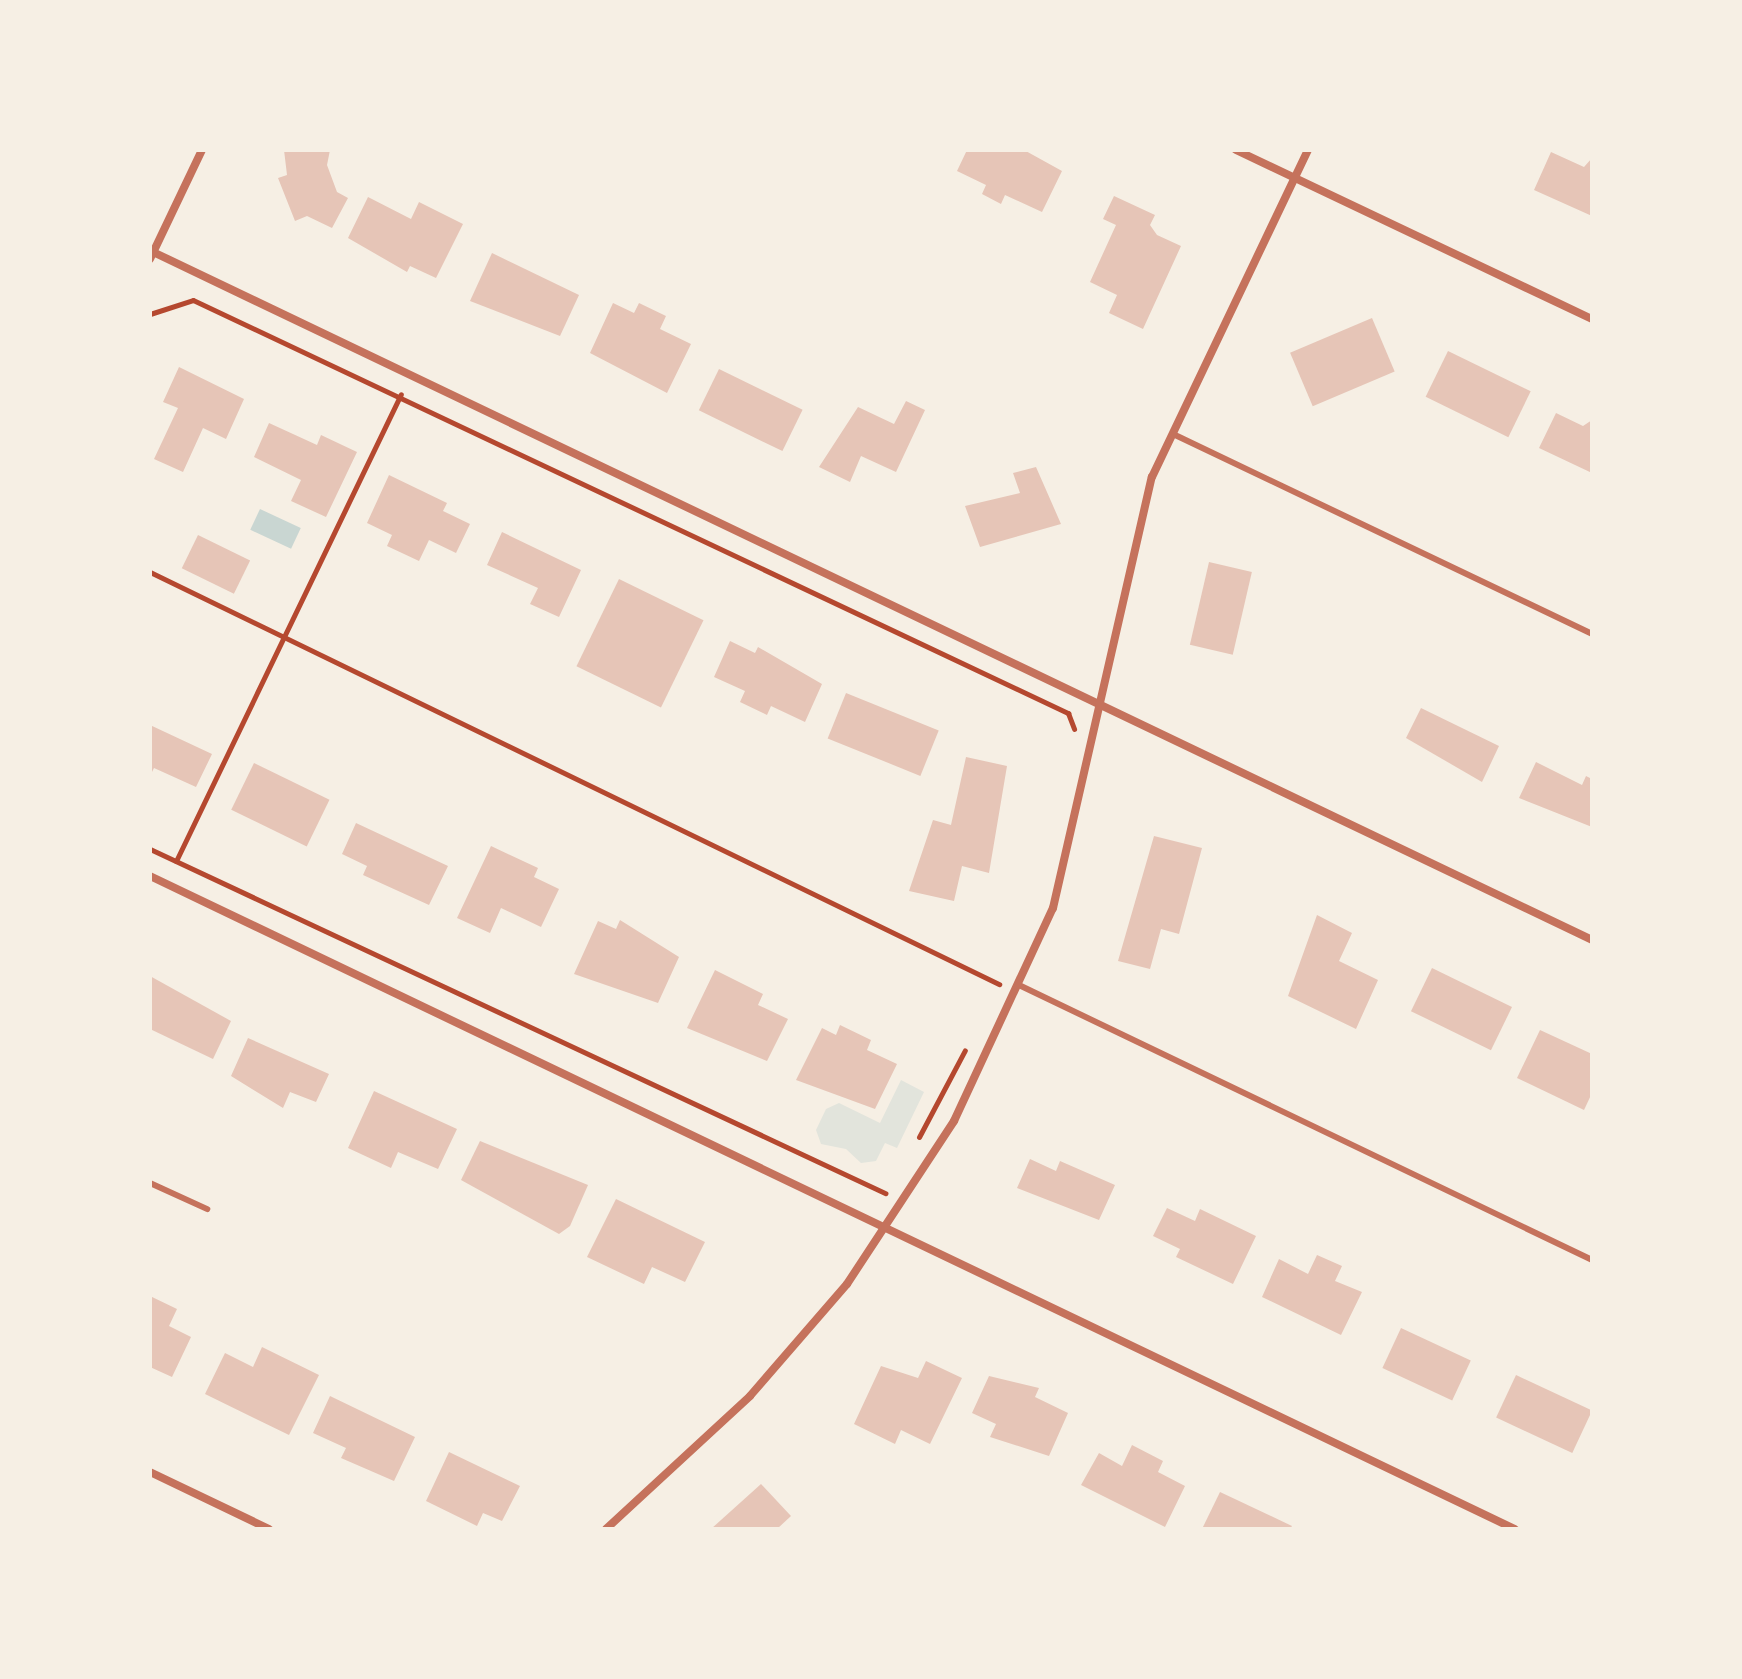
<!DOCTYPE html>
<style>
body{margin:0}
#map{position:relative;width:1742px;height:1679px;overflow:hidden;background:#f6efe4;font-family:Roboto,sans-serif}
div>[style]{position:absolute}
.green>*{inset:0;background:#e2e4dc}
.water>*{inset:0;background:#c9d6d2;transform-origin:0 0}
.building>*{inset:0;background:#e6c5b7;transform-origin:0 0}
.path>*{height:5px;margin:-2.5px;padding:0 2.5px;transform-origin:2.5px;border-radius:2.5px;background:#b5482f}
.service>*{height:6px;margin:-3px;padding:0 3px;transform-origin:3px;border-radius:3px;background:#c5725c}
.minor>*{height:8px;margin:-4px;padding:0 4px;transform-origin:4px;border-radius:4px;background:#c5725c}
span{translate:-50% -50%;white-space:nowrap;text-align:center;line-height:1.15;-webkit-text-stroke:8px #f6efe4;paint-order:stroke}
.frame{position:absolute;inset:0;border:152px solid #f6efe4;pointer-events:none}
</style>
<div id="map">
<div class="green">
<div style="clip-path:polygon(901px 1080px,924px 1092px,897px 1148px,885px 1143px,876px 1161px,861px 1163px,846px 1149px,821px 1144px,816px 1130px,826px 1109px,839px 1103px,880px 1123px)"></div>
</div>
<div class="water">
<div style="left:260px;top:509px;width:45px;height:23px;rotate:25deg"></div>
</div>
<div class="building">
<div style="clip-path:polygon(284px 150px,330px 150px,327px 165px,337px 192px,348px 198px,332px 228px,307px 216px,295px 221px,278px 178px,287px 175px)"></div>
<div style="clip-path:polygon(967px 150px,1024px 150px,1062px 171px,1042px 212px,1005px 195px,1001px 204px,982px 194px,986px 185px,957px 171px)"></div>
<div style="clip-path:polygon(1551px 152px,1584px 167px,1592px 158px,1592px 216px,1534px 190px)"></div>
<div style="clip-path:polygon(1114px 196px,1155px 215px,1150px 225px,1157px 235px,1181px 246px,1143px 329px,1109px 313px,1117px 295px,1090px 282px,1116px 225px,1103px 219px)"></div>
<div style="clip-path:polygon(368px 197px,411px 219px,419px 202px,463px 224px,436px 278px,410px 266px,407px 272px,348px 238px)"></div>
<div style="clip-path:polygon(492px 253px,579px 295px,560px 336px,470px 301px)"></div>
<div style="clip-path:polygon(613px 303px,634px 313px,639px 303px,666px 316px,660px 329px,691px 344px,667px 393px,590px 353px)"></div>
<div style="left:1372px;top:318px;width:58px;height:89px;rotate:67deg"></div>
<div style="left:1448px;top:351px;width:92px;height:51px;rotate:26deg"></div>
<div style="clip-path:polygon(179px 367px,244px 399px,226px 439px,203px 428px,183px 472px,154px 459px,178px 408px,163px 402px)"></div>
<div style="left:719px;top:369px;width:93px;height:46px;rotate:26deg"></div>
<div style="clip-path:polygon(906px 401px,925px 410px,896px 472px,861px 456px,850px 482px,819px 467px,858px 407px,894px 424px)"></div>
<div style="clip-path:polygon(1556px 413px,1583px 426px,1592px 420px,1592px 473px,1539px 448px)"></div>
<div style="clip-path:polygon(269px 423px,317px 445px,321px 435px,357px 452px,326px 517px,291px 501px,301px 480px,254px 457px)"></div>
<div style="clip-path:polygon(1036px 467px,1061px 524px,980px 547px,965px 506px,1020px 493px,1013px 473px)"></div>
<div style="clip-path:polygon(389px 475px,447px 503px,443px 511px,470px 524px,456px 553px,429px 540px,419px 561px,387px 546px,392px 535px,367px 523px)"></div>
<div style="clip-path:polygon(502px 532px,581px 570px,559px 617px,530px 604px,538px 588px,487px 565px)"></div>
<div style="left:198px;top:535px;width:58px;height:37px;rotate:26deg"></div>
<div style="left:1209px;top:562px;width:44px;height:85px;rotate:13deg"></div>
<div style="left:619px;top:579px;width:94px;height:97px;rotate:26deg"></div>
<div style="clip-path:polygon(730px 641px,755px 653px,758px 647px,822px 684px,805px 722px,771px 706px,767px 715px,740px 702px,745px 691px,714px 677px)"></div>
<div style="left:846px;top:693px;width:100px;height:49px;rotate:22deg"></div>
<div style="clip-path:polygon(1421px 708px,1499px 746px,1482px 782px,1406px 738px)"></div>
<div style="clip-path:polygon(150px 725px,212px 754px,196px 787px,154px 768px,150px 776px)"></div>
<div style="clip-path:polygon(966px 757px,1007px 766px,989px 873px,962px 866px,954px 901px,909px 891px,933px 820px,951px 825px)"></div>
<div style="clip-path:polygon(1536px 762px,1582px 785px,1586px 776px,1592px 779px,1592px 827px,1519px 798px)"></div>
<div style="left:254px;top:763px;width:84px;height:52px;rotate:26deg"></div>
<div style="clip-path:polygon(356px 823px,448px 866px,429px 905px,363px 875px,367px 866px,342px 854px)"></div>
<div style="clip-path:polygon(1154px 836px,1202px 848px,1179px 934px,1161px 929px,1150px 969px,1118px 961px)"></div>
<div style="clip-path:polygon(491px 846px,538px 868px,534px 877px,559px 889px,541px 927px,501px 908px,490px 933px,457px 918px)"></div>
<div style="clip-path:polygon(1317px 915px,1352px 933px,1339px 961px,1378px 980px,1356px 1029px,1288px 996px)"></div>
<div style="clip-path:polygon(620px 920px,679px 957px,658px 1003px,574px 974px,598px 921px,616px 929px)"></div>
<div style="left:1432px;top:968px;width:89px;height:48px;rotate:26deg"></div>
<div style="clip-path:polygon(715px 970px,763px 994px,758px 1005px,788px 1019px,767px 1061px,687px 1028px)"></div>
<div style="clip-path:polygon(150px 976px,231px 1021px,213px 1059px,150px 1029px)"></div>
<div style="clip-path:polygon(840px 1025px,871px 1040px,867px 1050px,897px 1064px,875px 1109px,796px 1080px,822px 1028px,836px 1035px)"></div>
<div style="clip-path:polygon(1540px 1030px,1592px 1054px,1592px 1093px,1584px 1110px,1517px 1078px)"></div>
<div style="clip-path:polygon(248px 1038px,329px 1074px,316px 1102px,290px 1092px,283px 1108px,231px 1076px)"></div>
<div style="clip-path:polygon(374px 1091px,457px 1129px,438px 1169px,398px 1152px,391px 1168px,348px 1148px)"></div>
<div style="clip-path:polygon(480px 1141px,588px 1185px,570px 1226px,559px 1234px,461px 1180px)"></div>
<div style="clip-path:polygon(1030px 1159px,1056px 1171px,1060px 1161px,1115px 1185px,1099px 1220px,1017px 1188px)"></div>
<div style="clip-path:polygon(616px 1199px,705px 1242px,685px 1282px,652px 1267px,644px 1284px,587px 1257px)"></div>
<div style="clip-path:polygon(1167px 1208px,1195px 1221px,1200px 1209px,1256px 1236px,1233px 1284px,1176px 1257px,1180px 1249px,1153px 1236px)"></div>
<div style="clip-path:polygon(1317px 1255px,1342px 1266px,1335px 1281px,1362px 1292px,1341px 1335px,1262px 1297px,1279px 1259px,1308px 1274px)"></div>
<div style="clip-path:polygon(150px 1296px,177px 1309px,169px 1326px,191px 1337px,172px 1377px,150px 1367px)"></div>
<div style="left:1401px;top:1328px;width:77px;height:44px;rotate:25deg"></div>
<div style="clip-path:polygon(262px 1347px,319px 1375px,289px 1435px,205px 1394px,225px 1353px,253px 1367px)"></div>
<div style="clip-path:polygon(926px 1361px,962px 1378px,930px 1444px,901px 1430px,895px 1444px,854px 1424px,881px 1366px,918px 1378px)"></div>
<div style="left:1516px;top:1375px;width:84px;height:47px;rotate:25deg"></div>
<div style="clip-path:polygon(989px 1376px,1039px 1388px,1035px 1397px,1068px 1413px,1049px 1456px,990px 1437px,996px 1424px,972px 1413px)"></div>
<div style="clip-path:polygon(330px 1396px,415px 1437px,394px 1481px,341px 1458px,346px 1448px,313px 1433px)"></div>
<div style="clip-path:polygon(1132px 1445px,1163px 1461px,1158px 1472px,1185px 1486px,1165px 1527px,1081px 1485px,1099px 1453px,1122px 1466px)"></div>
<div style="clip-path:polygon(449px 1452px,520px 1486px,502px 1521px,483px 1513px,477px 1526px,426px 1501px)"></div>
<div style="clip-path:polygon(761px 1484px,791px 1516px,777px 1529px,711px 1529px)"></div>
<div style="clip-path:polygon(1220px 1492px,1292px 1526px,1290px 1529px,1202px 1529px)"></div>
</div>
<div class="path">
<div style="left:150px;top:314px;width:45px;rotate:-18deg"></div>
<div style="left:193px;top:300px;width:968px;rotate:25.27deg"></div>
<div style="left:1068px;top:713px;width:17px;rotate:69deg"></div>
<div style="left:150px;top:572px;width:944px;rotate:25.89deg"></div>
<div style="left:150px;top:849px;width:812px;rotate:25.08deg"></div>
<div style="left:176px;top:861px;width:518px;rotate:-64.28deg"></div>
<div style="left:919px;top:1137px;width:98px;rotate:-62.1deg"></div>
</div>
<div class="service">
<div style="left:1173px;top:434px;width:464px;rotate:25.5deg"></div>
<div style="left:1021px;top:986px;width:633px;rotate:25.63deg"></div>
<div style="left:150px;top:1183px;width:63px;rotate:24.5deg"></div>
</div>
<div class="minor">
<div style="left:1236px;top:150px;width:394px;rotate:25.4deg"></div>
<div style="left:153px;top:252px;width:1595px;rotate:25.55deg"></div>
<div style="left:150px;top:259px;width:121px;rotate:-64.5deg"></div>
<div style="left:150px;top:876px;width:1513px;rotate:25.57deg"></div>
<div style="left:150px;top:1472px;width:132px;rotate:25.6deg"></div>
<div style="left:606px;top:1529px;width:196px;rotate:-42.7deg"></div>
<div style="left:750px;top:1396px;width:148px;rotate:-49.1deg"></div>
<div style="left:847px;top:1284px;width:195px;rotate:-56.7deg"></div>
<div style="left:954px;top:1121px;width:235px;rotate:-65.1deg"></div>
<div style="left:1053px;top:908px;width:442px;rotate:-77.1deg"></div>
<div style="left:1152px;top:477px;width:362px;rotate:-64.5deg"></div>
</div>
<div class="frame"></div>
</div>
